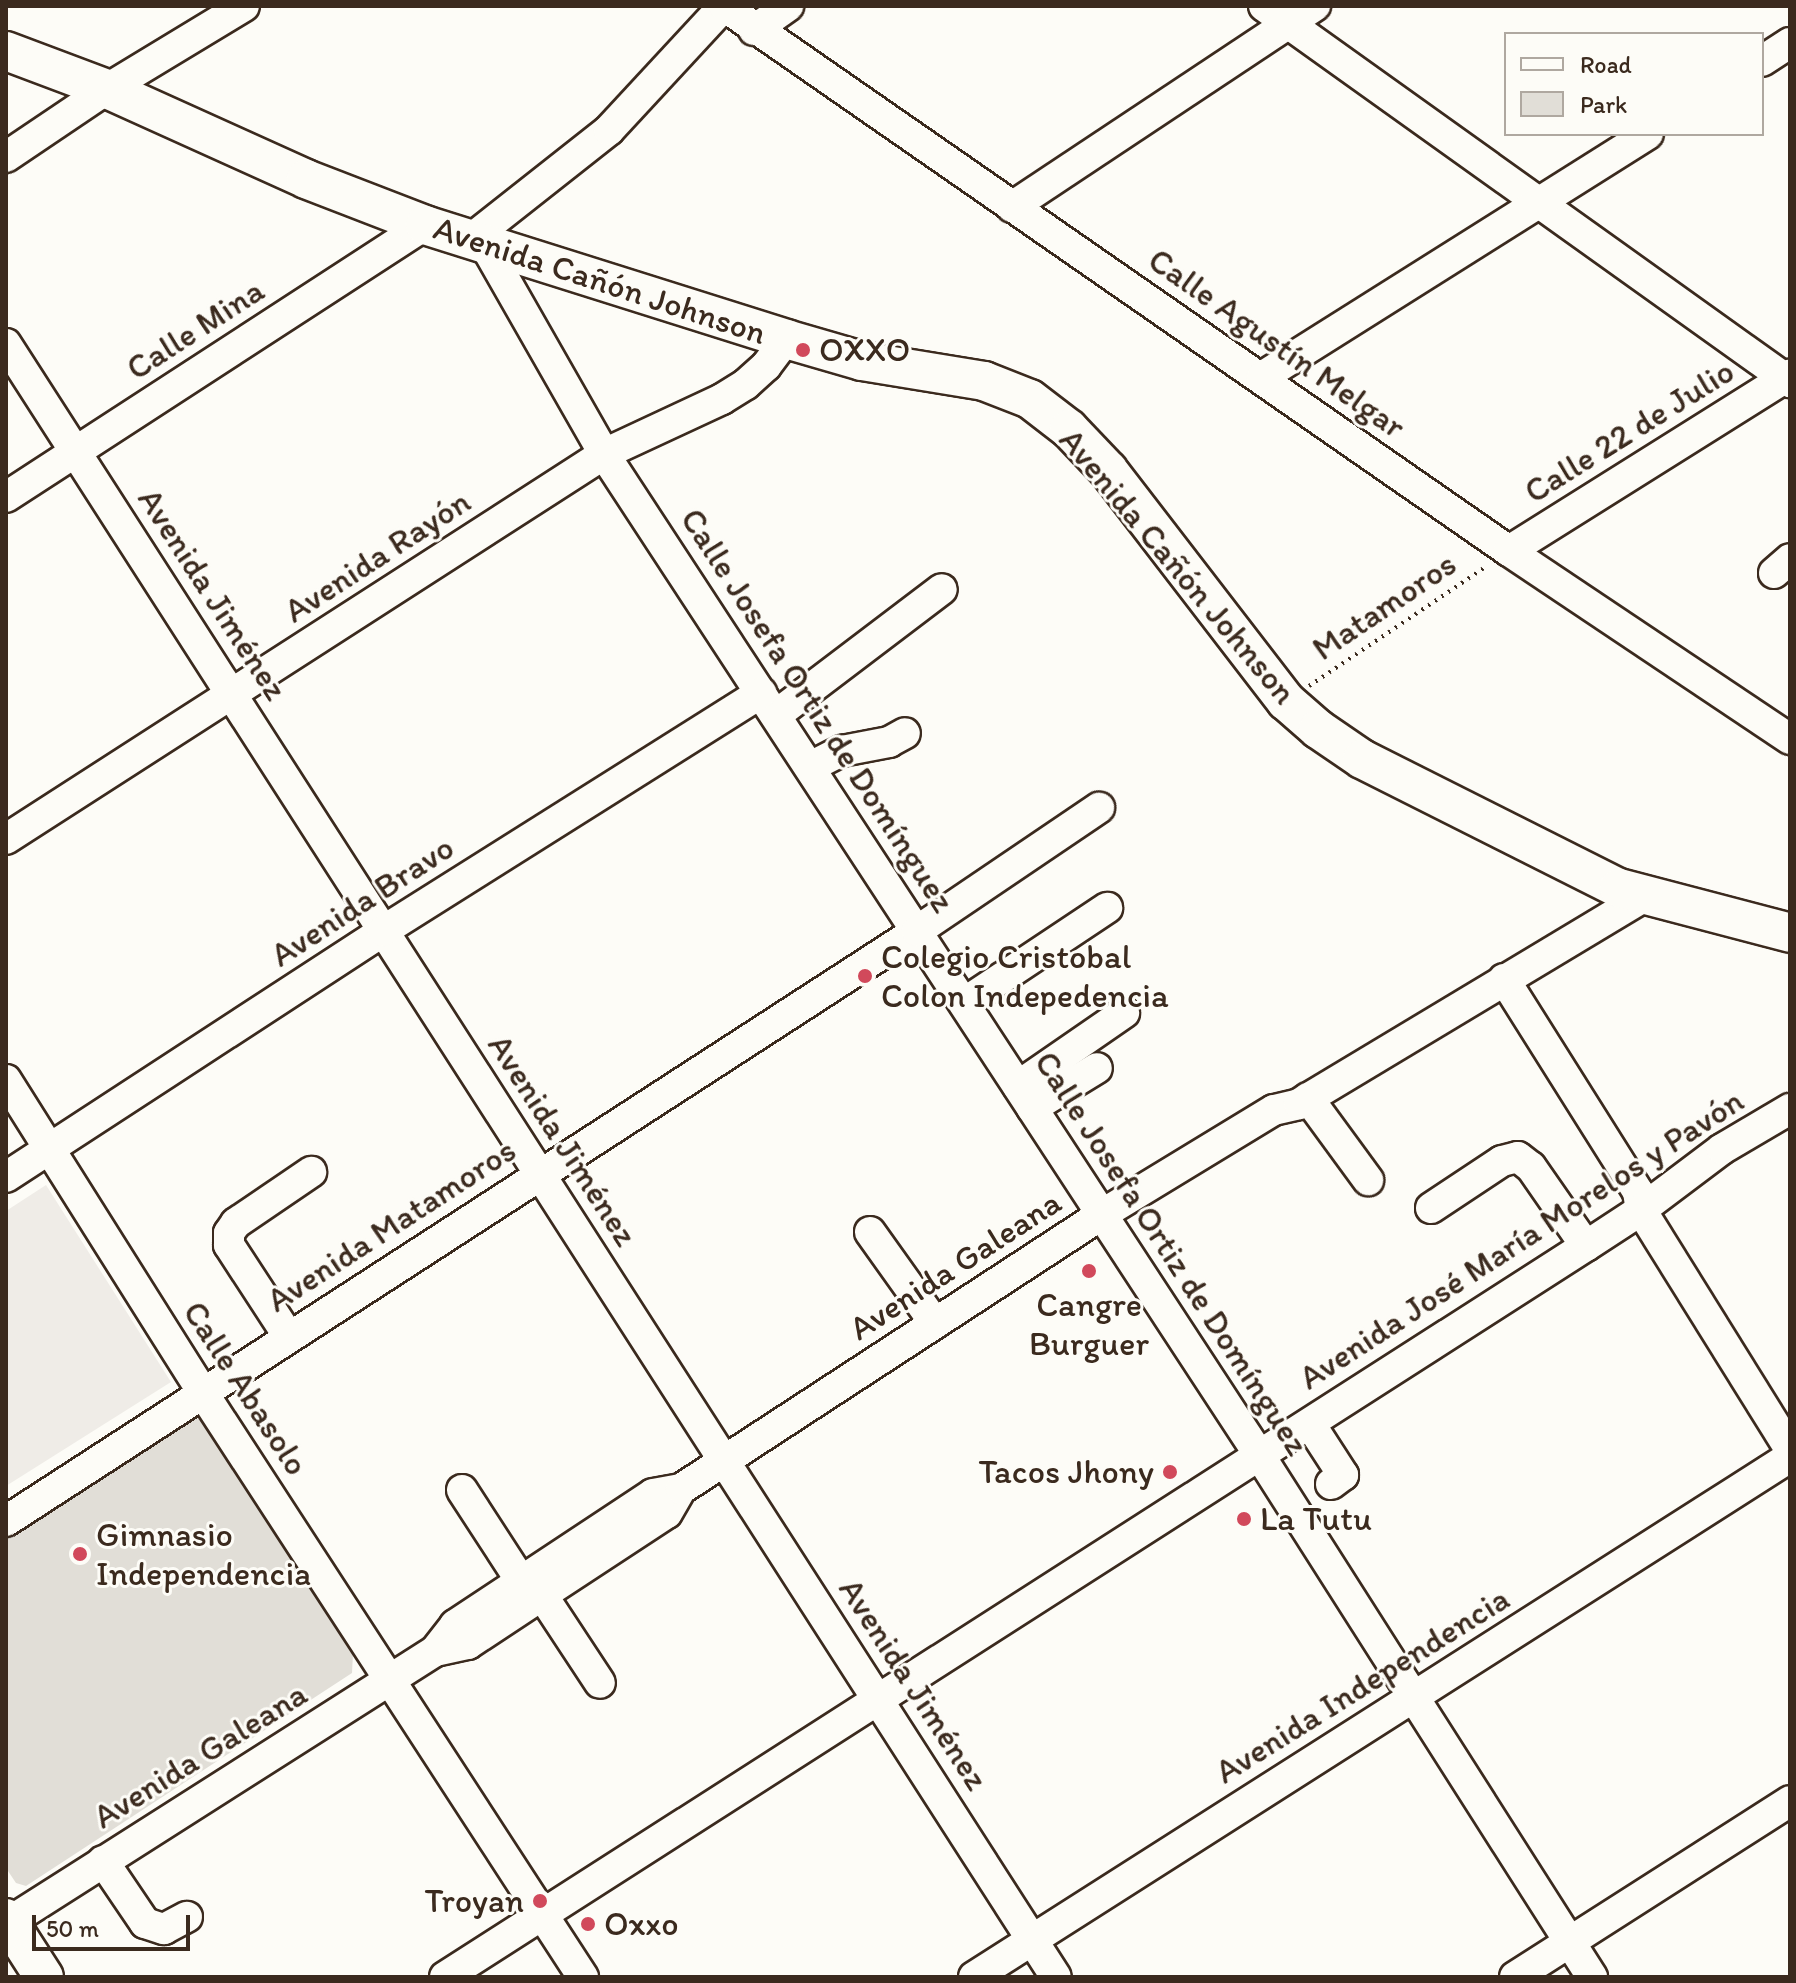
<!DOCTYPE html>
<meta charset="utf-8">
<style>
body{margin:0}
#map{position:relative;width:1796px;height:1983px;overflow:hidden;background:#fdfcf7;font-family:Itim,sans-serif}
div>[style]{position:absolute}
.built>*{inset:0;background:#efece7}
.green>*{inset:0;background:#e1ded7}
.path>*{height:4px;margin-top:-2px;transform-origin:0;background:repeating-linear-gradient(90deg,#3b2a1e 0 2px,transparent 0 8px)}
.roads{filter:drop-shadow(2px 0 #3b2a1e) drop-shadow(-2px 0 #3b2a1e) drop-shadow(0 2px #3b2a1e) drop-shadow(0 -2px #3b2a1e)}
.minor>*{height:30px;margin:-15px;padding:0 15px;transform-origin:15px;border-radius:15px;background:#fdfcf7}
.major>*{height:38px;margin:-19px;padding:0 19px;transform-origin:19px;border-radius:19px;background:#fdfcf7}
.dots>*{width:22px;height:22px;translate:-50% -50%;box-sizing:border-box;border:4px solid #fdfcf7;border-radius:50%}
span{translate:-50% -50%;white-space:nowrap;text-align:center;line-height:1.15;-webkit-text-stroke:6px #fdfcf7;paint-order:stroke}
.street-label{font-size:34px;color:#3b2a1e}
.poi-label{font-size:34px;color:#3b2a1e}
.left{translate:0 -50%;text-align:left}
.right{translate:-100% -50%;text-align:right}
.frame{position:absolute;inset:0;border:8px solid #3b2a1e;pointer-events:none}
.legend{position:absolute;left:1504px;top:32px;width:260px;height:104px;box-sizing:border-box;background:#fdfcf7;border:2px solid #afa8a0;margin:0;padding:10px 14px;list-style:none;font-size:24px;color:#3b2a1e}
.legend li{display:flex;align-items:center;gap:16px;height:40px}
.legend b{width:40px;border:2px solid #afa8a0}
.scale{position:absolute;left:32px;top:1915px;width:158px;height:36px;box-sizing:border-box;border:4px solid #3b2a1e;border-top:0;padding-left:10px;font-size:24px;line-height:28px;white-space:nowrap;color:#3b2a1e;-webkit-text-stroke:6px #fdfcf7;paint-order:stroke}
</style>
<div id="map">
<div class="built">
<div style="clip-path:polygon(46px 1185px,171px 1382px,6px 1486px,6px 1211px)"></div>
</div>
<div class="green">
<div style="clip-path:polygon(188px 1417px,204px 1420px,353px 1653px,352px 1673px,26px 1886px,16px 1883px,6px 1868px,6px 1536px)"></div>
</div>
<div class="path">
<div style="left:1309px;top:686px;width:215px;rotate:-34deg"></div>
</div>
<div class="roads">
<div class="minor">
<div style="left:1264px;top:6px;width:647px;rotate:35.56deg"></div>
<div style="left:754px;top:30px;width:42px;rotate:-35.2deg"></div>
<div style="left:1762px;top:61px;width:33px;rotate:-33deg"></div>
<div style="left:6px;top:157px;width:122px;rotate:-34deg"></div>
<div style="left:107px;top:89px;width:160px;rotate:-31.2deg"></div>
<div style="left:1012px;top:207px;width:364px;rotate:-33.6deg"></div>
<div style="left:471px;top:239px;width:176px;rotate:-38.3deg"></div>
<div style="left:609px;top:130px;width:169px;rotate:-47.2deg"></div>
<div style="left:724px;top:6px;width:956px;rotate:34.77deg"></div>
<div style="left:1509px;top:551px;width:338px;rotate:33.8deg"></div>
<div style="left:485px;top:245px;width:241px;rotate:60.3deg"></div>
<div style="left:604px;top:454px;width:1198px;rotate:56.79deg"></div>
<div style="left:1260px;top:1456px;width:618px;rotate:57.49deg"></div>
<div style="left:6px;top:344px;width:1941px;rotate:57.26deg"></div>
<div style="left:1262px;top:377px;width:456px;rotate:-32.2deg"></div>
<div style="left:6px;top:497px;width:500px;rotate:-33deg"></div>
<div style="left:1509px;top:551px;width:332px;rotate:-32.1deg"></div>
<div style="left:1774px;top:573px;width:21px;rotate:-41deg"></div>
<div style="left:776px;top:715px;width:208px;rotate:-37.2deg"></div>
<div style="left:810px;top:767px;width:36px;rotate:-27deg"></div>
<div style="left:842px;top:751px;width:48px;rotate:-10.8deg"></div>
<div style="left:889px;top:742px;width:18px;rotate:-29deg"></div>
<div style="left:6px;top:839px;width:711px;rotate:-32.77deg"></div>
<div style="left:604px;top:454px;width:130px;rotate:-25deg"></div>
<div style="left:722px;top:399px;width:28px;rotate:-32deg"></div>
<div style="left:746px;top:384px;width:27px;rotate:-42deg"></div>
<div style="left:766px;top:366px;width:34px;rotate:-53deg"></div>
<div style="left:1504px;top:979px;width:252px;rotate:57.8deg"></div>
<div style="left:1638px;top:1192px;width:18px;rotate:81deg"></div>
<div style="left:1641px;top:1210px;width:282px;rotate:58.1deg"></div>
<div style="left:964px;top:1003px;width:172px;rotate:-33.6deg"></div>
<div style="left:6px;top:1080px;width:370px;rotate:57.8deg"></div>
<div style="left:203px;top:1393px;width:697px;rotate:56.95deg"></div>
<div style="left:1018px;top:1086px;width:129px;rotate:-34.6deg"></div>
<div style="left:1308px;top:1098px;width:102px;rotate:53.8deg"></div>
<div style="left:1032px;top:1108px;width:76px;rotate:-31.6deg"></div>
<div style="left:6px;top:1177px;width:450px;rotate:-33.1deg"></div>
<div style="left:383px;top:931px;width:447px;rotate:-32.2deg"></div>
<div style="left:1431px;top:1208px;width:85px;rotate:-33.5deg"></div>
<div style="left:1502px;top:1161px;width:16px;rotate:-14deg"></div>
<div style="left:1518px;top:1157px;width:16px;rotate:38deg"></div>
<div style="left:1531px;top:1167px;width:96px;rotate:55.2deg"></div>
<div style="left:870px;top:1232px;width:112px;rotate:54.5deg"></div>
<div style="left:289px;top:1337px;width:110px;rotate:-123.1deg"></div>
<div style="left:229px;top:1245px;width:12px;rotate:-90deg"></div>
<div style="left:229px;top:1233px;width:12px;rotate:-55deg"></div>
<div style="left:236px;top:1223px;width:91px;rotate:-34.2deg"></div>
<div style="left:1310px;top:1424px;width:61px;rotate:57.1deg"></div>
<div style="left:1343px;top:1475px;width:15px;rotate:143deg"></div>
<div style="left:462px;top:1490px;width:108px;rotate:57deg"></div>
<div style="left:6px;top:1521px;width:1085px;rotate:-32.93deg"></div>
<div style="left:917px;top:931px;width:220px;rotate:-34.1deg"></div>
<div style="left:542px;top:1595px;width:105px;rotate:56.6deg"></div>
<div style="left:435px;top:1651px;width:34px;rotate:-12deg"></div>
<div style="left:468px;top:1644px;width:89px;rotate:-33.5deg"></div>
<div style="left:542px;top:1595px;width:149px;rotate:-33.3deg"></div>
<div style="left:667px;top:1513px;width:28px;rotate:-60deg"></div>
<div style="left:103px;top:1861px;width:75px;rotate:55.9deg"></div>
<div style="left:145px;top:1923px;width:20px;rotate:18deg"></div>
<div style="left:164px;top:1929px;width:26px;rotate:-28deg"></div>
<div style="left:6px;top:1924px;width:508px;rotate:-32.47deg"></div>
<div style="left:435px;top:1651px;width:33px;rotate:-52deg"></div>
<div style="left:455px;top:1625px;width:237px;rotate:-33.5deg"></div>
<div style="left:653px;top:1494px;width:28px;rotate:-10deg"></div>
<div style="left:681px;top:1489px;width:501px;rotate:-33.12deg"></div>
<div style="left:1101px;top:1215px;width:202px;rotate:-31.3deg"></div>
<div style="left:1274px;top:1110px;width:26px;rotate:-13deg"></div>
<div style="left:1299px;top:1104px;width:402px;rotate:-31deg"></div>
<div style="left:445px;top:1977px;width:1355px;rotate:-32.65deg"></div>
<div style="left:1586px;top:1246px;width:66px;rotate:-33.2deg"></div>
<div style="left:1641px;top:1210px;width:101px;rotate:-37deg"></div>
<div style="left:1722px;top:1149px;width:79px;rotate:-30.5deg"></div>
<div style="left:974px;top:1977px;width:968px;rotate:-32.51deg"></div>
<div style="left:1515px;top:1977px;width:326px;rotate:-32.6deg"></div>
</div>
<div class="major">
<div style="left:6px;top:51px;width:108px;rotate:20.6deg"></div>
<div style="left:107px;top:89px;width:218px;rotate:24.3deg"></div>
<div style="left:306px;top:179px;width:128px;rotate:21.1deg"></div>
<div style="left:425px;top:225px;width:379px;rotate:17.5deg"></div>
<div style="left:786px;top:339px;width:79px;rotate:16.1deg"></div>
<div style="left:862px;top:361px;width:124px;rotate:9.3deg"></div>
<div style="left:984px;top:381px;width:49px;rotate:21.4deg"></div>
<div style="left:1030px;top:399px;width:49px;rotate:37.6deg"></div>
<div style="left:1069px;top:429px;width:57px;rotate:46.4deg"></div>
<div style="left:1108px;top:470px;width:292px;rotate:52.4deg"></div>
<div style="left:1286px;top:701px;width:43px;rotate:41.2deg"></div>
<div style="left:1318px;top:729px;width:53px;rotate:34.3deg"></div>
<div style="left:1362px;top:759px;width:288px;rotate:26.7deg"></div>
<div style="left:1619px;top:888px;width:177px;rotate:14.7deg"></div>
<div style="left:6px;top:1918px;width:70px;rotate:57.2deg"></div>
</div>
</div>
<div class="dots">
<div style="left:803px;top:350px;background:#d1495b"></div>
<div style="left:865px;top:976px;background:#d1495b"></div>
<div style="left:1089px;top:1271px;background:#d1495b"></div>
<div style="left:1170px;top:1472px;background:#d1495b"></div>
<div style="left:1244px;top:1519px;background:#d1495b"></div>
<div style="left:80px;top:1554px;background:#d1495b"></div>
<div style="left:540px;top:1901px;background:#d1495b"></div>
<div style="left:588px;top:1924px;background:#d1495b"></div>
</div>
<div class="street-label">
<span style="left:600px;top:280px;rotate:18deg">Avenida Cañón Johnson</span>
<span style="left:195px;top:329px;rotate:-33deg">Calle Mina</span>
<span style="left:1277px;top:343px;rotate:35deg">Calle Agustín Melgar</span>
<span style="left:1629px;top:431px;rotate:-32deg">Calle 22 de Julio</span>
<span style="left:377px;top:556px;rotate:-33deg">Avenida Rayón</span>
<span style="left:1178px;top:566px;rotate:50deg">Avenida Cañón Johnson</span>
<span style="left:213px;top:594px;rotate:57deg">Avenida Jiménez</span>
<span style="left:1384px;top:606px;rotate:-34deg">Matamoros</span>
<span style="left:818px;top:710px;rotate:57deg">Calle Josefa Ortiz de Domínguez</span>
<span style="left:362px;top:901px;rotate:-33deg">Avenida Bravo</span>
<span style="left:563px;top:1140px;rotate:57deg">Avenida Jiménez</span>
<span style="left:391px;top:1225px;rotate:-33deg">Avenida Matamoros</span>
<span style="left:1521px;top:1239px;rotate:-33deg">Avenida José María Morelos y Pavón</span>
<span style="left:1172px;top:1253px;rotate:57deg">Calle Josefa Ortiz de Domínguez</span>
<span style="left:955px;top:1265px;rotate:-33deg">Avenida Galeana</span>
<span style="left:246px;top:1388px;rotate:57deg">Calle Abasolo</span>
<span style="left:914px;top:1684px;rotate:57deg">Avenida Jiménez</span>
<span style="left:1362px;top:1685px;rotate:-32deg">Avenida Independencia</span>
<span style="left:200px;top:1755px;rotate:-32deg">Avenida Galeana</span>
</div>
<div class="poi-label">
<span class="left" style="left:819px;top:350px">OXXO</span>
<span class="left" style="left:881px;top:976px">Colegio Cristobal<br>Colon Indepedencia</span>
<span style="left:1089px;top:1324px">Cangre<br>Burguer</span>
<span class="right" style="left:1154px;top:1472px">Tacos Jhony</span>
<span class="left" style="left:1260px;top:1519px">La Tutu</span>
<span class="left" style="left:96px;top:1554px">Gimnasio<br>Independencia</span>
<span class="right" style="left:524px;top:1901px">Troyan</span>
<span class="left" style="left:604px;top:1924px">Oxxo</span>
</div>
<div class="frame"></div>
<ul class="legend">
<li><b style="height:10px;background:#fdfcf7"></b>Road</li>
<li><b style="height:22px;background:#e1ded7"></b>Park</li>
</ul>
<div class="scale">50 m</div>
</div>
